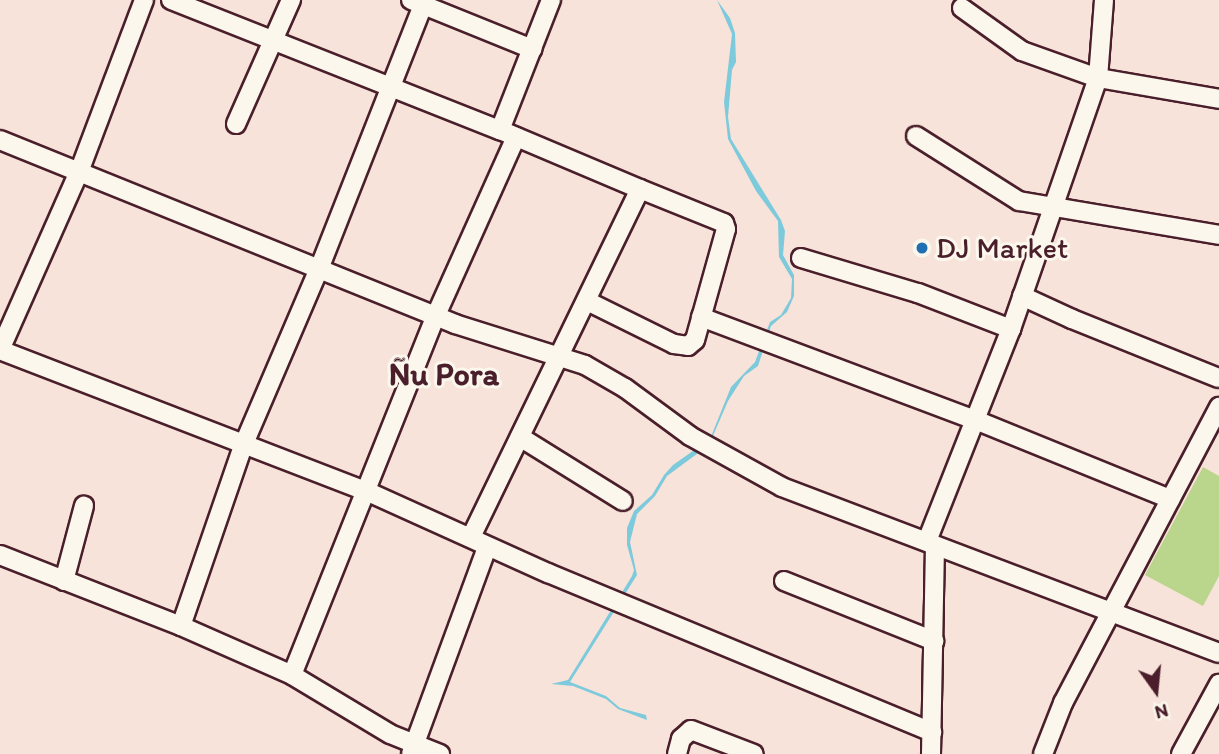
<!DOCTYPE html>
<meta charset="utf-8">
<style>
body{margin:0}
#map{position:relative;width:1219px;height:754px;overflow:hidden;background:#f7e3d9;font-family:Itim,sans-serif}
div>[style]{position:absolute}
.green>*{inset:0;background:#bad58c}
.water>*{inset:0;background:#7dcadc}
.roads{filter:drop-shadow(2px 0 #4a1f2b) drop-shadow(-2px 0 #4a1f2b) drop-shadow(0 2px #4a1f2b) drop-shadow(0 -2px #4a1f2b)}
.minor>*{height:18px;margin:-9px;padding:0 9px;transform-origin:9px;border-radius:9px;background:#fbf7ec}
.dots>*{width:19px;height:19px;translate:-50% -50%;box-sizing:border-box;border:4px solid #fbf7ec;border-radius:50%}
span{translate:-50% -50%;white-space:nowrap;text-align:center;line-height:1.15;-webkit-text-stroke:6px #fbf7ec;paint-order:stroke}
.poi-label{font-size:30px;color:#4a1f2b}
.left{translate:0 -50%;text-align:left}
.neighbourhood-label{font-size:32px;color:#4a1f2b;font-weight:700}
.north{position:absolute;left:1121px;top:656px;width:70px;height:70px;-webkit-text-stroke:5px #fbf7ec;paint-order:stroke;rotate:165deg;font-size:19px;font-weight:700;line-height:28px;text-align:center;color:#4a1f2b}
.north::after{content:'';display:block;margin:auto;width:24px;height:32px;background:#4a1f2b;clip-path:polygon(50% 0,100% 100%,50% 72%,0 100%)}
</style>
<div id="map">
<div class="green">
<div style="clip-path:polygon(1203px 467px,1219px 476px,1219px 576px,1203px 606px,1145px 575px)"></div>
</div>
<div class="water">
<div style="clip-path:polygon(717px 0,730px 18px,735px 33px,736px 62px,732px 70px,728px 117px,731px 139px,781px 220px,785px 231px,783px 255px,794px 275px,794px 296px,787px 312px,771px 326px,758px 366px,744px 376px,728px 401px,709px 445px,667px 476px,655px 496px,637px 514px,630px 542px,637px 575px,570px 682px,606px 696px,620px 708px,646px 715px,647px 720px,618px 709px,606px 699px,573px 686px,551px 684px,568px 680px,632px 576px,634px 570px,627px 545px,627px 528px,634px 511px,652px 495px,664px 475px,673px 465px,710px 439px,731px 387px,755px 362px,770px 322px,781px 315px,791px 298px,792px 279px,779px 257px,778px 221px,756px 191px,728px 139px,724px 102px,732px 34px)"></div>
</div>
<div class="roads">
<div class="minor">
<div style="left:171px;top:0;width:354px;rotate:21.6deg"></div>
<div style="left:500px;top:130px;width:152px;rotate:22.9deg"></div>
<div style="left:640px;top:189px;width:387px;rotate:115.9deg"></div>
<div style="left:411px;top:0;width:131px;rotate:22deg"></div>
<div style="left:962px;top:8px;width:74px;rotate:35.6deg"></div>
<div style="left:1022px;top:51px;width:81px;rotate:19.6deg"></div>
<div style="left:1098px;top:78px;width:123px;rotate:9.8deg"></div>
<div style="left:236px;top:124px;width:136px;rotate:-66.1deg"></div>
<div style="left:500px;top:130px;width:140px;rotate:-68.6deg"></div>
<div style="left:916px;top:136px;width:122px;rotate:32.3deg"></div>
<div style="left:1019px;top:201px;width:203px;rotate:9.6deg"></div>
<div style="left:0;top:140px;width:491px;rotate:22deg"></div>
<div style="left:455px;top:324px;width:136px;rotate:17.5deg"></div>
<div style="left:585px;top:365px;width:46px;rotate:29.9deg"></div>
<div style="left:625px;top:388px;width:81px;rotate:36.4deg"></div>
<div style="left:690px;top:436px;width:105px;rotate:29deg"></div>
<div style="left:782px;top:487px;width:467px;rotate:20.8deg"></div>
<div style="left:801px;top:258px;width:122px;rotate:16.7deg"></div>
<div style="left:918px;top:293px;width:100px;rotate:21.2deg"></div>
<div style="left:1022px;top:296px;width:55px;rotate:24.7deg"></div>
<div style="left:1072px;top:319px;width:158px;rotate:21.9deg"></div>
<div style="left:587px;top:301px;width:97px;rotate:26.3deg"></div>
<div style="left:674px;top:344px;width:14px;rotate:8deg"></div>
<div style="left:688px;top:346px;width:9px;rotate:-41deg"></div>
<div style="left:695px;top:340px;width:115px;rotate:-74.4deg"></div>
<div style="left:726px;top:229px;width:6px;rotate:-108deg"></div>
<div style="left:724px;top:223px;width:91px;rotate:-158deg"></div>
<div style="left:701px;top:317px;width:290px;rotate:20.6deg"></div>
<div style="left:973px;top:419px;width:213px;rotate:22.1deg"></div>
<div style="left:0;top:350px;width:392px;rotate:21.1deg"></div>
<div style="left:366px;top:491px;width:200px;rotate:24.3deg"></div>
<div style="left:548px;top:573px;width:416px;rotate:22.5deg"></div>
<div style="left:0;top:350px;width:195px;rotate:-66.1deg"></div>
<div style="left:79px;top:172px;width:184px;rotate:-69.3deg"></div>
<div style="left:520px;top:437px;width:121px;rotate:31.9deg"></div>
<div style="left:927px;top:541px;width:228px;rotate:-68.4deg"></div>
<div style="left:1011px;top:329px;width:266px;rotate:-70.9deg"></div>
<div style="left:1098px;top:78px;width:78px;rotate:-85.6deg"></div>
<div style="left:0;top:555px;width:194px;rotate:21.4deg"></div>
<div style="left:181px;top:626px;width:121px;rotate:23.8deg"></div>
<div style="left:292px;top:675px;width:114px;rotate:31deg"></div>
<div style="left:390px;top:734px;width:54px;rotate:21.8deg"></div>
<div style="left:64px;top:581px;width:78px;rotate:-75.1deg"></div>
<div style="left:784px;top:581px;width:162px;rotate:21.8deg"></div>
<div style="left:181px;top:626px;width:190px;rotate:-71deg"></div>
<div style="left:243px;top:446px;width:193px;rotate:-66.8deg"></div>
<div style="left:319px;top:269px;width:289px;rotate:-68.5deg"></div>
<div style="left:292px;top:675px;width:388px;rotate:-68.2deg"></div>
<div style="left:436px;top:315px;width:195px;rotate:-65.8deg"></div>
<div style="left:411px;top:754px;width:221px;rotate:-69.8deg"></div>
<div style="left:677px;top:754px;width:16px;rotate:-75deg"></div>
<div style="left:681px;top:739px;width:13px;rotate:-42deg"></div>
<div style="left:691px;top:730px;width:67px;rotate:20.9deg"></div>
<div style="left:931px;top:754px;width:206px;rotate:-88.9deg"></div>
<div style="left:1043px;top:754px;width:55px;rotate:-68.6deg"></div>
<div style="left:1063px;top:703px;width:335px;rotate:-62.2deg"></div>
<div style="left:1181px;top:754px;width:80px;rotate:-61.5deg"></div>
</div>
</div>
<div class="dots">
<div style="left:922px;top:248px;background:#1f6fb2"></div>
</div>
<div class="poi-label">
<span class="left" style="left:936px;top:248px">DJ Market</span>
</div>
<div class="neighbourhood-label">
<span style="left:444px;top:374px">Ñu Pora</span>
</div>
<div class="north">N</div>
</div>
